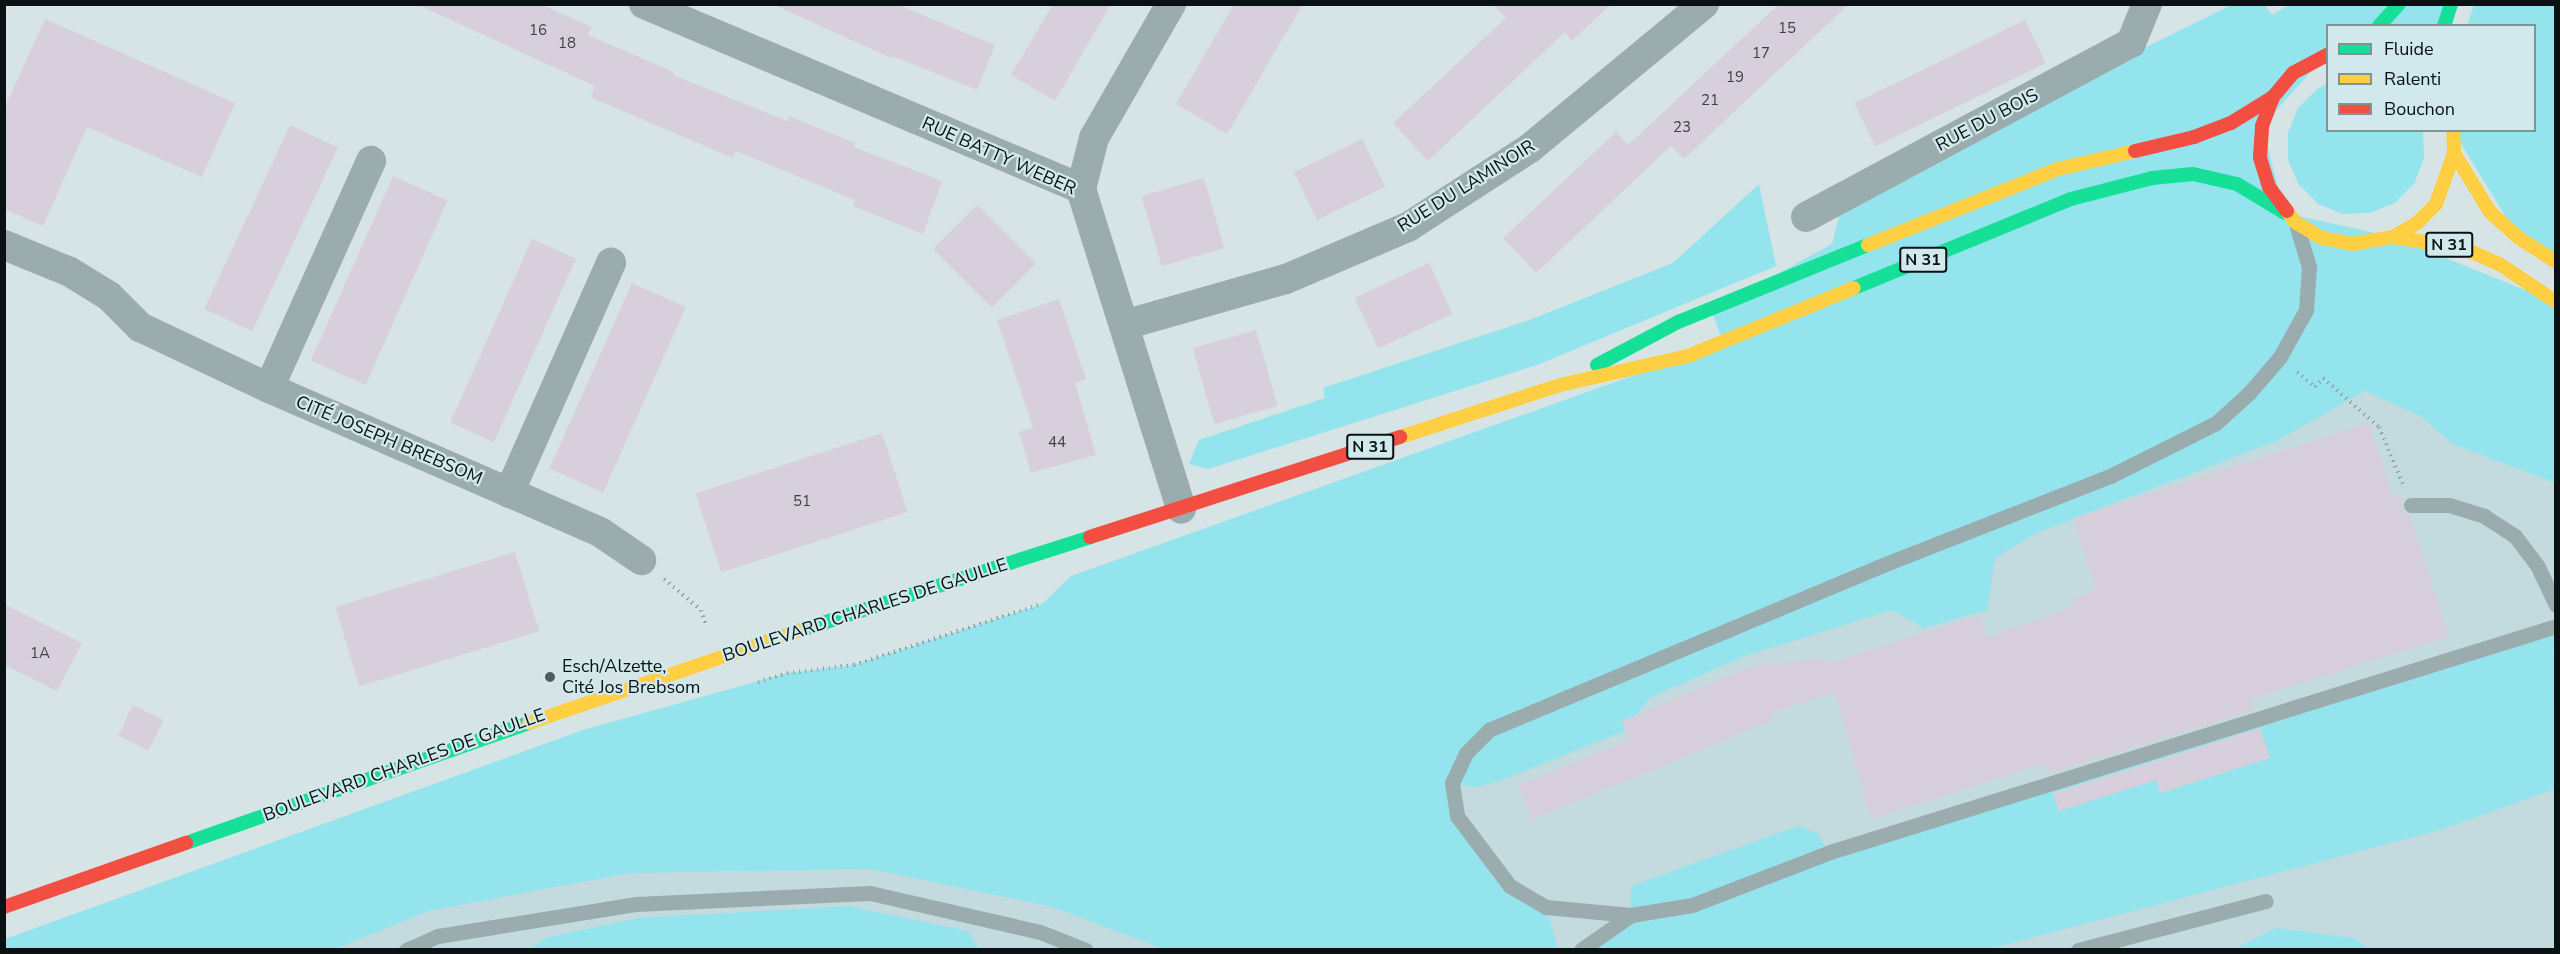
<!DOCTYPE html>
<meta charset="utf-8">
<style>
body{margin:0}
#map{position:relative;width:2560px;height:954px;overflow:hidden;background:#d7e4e6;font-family:"Nunito Sans",sans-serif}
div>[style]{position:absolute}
.built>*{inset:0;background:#c3dbdf}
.green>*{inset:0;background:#94e4ee}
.building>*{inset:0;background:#d8cfdd;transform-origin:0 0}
.path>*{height:4px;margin-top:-2px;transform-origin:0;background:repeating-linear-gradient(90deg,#97a4a6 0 1.5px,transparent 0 6px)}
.lane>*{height:15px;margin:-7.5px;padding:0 7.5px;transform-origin:7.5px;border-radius:7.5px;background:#9bacae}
.street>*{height:30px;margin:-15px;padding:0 15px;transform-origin:15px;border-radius:15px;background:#9bacae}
.fast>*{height:14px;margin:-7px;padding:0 7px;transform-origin:7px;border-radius:7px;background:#16e098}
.slow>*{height:14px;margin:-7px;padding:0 7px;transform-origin:7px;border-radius:7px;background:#ffcf43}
.jam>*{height:14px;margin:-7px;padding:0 7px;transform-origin:7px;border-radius:7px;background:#f24e42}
.dots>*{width:16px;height:16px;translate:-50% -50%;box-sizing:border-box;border:3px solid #d1e9ec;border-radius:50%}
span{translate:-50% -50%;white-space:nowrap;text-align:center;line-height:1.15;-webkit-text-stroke:4.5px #d1e9ec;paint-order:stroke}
.number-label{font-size:15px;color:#3d4046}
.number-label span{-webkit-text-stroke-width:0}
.shield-label span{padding:2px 4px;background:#d1e9ec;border:2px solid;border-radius:4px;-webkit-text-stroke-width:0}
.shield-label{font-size:16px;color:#091113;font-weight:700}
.street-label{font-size:18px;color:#091113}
.poi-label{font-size:18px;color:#091113}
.left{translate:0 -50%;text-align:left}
.frame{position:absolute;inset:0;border:6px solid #091113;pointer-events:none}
.legend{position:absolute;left:2326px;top:24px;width:210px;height:108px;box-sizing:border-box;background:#d1e9ec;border:2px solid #819395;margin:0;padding:8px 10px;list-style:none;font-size:18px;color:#091113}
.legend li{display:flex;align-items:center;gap:12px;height:30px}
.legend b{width:30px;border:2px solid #819395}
</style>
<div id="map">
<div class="built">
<div style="clip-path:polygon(2248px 288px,2460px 377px,2453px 444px,2555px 483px,2555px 949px,268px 950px)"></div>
</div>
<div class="green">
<div style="clip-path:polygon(2231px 5px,2265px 5px,2272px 15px,2289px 5px,2451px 5px,2444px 25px,2328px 26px,2327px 54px,2262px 126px,2285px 213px,2393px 237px,2555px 302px,2555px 483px,2453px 444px,2420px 416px,2365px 391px,2276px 441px,2037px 533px,1995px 558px,1987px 610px,1924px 628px,1892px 610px,1742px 657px,1649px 698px,1627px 730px,1497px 782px,1475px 787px,1453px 783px,1457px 816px,1482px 853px,1546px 907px,1558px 949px,1164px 949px,1053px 907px,870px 869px,629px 873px,428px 911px,335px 949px,5px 950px,5px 939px,583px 730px,787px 673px,854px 665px,1042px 604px,1071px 576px,1688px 356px,1723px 341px,1711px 310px,1832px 244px,1844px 197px)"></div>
<div style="clip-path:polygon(2474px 5px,2555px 5px,2555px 262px,2519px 238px,2453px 131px,2534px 130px,2534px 26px,2467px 25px)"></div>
<div style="clip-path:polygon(2327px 84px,2328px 130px,2423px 131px,2424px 158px,2414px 184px,2395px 203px,2370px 213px,2343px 214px,2318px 204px,2299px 185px,2288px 160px,2288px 133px,2298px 108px,2317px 89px)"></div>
<div style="clip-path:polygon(1759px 184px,1776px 266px,1537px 365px,1208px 469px,1189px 464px,1199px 440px,1325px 398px,1323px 388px,1529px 320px,1673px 263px)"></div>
<div style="clip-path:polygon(2553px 627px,2555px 789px,2440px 830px,1989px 949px,1581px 950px,1630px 915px,1631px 886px,1798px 826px,1817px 833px,1829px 852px)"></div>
<div style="clip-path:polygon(848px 906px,968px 931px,979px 949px,530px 949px,545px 938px,638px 918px)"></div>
<div style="clip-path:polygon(2276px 928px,2354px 938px,2369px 949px,2235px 949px)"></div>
</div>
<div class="building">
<div style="clip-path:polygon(416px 4px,540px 4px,592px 27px,588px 35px,674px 72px,673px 75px,787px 121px,789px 116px,855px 143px,854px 147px,942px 181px,923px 234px,853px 206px,855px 200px,736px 151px,733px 158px,590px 97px,595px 86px)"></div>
<div style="clip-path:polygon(772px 4px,896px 4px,995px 45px,977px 90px,892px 56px,891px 58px)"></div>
<div style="clip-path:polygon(1053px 4px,1111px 4px,1055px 101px,1011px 75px)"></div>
<div style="clip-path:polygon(1234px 4px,1303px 4px,1227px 134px,1176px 104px)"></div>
<div style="clip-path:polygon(1493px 4px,1611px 4px,1572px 41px,1565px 32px,1428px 161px,1393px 123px,1506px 18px)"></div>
<div style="clip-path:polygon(1779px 4px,1849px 4px,1684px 159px,1671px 146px,1536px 273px,1503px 238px,1616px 132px,1628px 145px)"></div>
<div style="clip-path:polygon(45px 19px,235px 103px,202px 177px,87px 127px,43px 226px,4px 209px,4px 109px)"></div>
<div style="left:2025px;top:20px;width:48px;height:190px;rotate:64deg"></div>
<div style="left:290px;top:125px;width:53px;height:203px;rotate:25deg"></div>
<div style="left:1362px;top:139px;width:53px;height:76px;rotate:64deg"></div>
<div style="left:393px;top:176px;width:60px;height:202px;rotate:24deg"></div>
<div style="left:1204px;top:178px;width:73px;height:65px;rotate:74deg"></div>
<div style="left:977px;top:205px;width:83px;height:62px;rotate:45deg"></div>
<div style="left:532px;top:239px;width:48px;height:201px;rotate:24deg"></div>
<div style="left:1429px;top:263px;width:56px;height:82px;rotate:65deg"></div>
<div style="left:632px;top:283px;width:59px;height:203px;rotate:24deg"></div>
<div style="clip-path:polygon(1059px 299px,1086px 379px,1075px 383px,1096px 455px,1031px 473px,1019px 432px,1033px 428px,997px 320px)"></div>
<div style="left:1256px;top:330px;width:79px;height:66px;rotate:74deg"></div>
<div style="clip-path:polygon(2369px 423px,2393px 497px,2403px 494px,2402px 509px,2409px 514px,2449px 637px,2251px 699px,2254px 710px,2047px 774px,2044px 764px,2031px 768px,1871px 819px,1835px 692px,1771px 713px,1773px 720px,1532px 820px,1518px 785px,1630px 740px,1622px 721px,1751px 666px,1825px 658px,1826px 664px,1980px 615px,1987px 637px,2073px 607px,2071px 599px,2096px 590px,2073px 518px)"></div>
<div style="left:882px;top:433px;width:83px;height:196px;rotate:72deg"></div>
<div style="left:515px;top:552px;width:83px;height:188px;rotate:73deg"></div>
<div style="clip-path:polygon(4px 604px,82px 643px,57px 691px,4px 665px)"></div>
<div style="left:133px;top:705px;width:34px;height:34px;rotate:26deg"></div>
<div style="clip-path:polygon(2260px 728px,2270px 758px,2160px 793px,2156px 780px,2059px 811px,2053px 793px)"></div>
</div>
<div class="path">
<div style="left:2297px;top:372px;width:23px;rotate:40deg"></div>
<div style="left:2315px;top:387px;width:12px;rotate:-48deg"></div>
<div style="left:2323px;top:378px;width:74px;rotate:41.2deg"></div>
<div style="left:2379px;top:427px;width:62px;rotate:67.2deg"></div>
<div style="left:664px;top:579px;width:48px;rotate:40deg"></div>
<div style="left:701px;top:610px;width:16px;rotate:72deg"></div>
<div style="left:758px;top:682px;width:30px;rotate:-17deg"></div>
<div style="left:787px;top:673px;width:67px;rotate:-6.8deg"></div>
<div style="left:854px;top:665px;width:198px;rotate:-18deg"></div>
</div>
<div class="lane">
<div style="left:2297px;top:227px;width:42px;rotate:73.3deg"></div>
<div style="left:2309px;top:267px;width:43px;rotate:94deg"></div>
<div style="left:2306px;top:310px;width:54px;rotate:119deg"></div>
<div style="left:2280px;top:357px;width:48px;rotate:130.7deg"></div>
<div style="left:2249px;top:393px;width:45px;rotate:137.7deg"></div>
<div style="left:2216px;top:423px;width:119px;rotate:153.4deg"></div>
<div style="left:2110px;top:476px;width:244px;rotate:158.6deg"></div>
<div style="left:1883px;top:565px;width:426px;rotate:157.3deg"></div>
<div style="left:1490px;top:729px;width:34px;rotate:135deg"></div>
<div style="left:1466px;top:753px;width:33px;rotate:115deg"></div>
<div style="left:1452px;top:783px;width:33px;rotate:81deg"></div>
<div style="left:1457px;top:816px;width:88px;rotate:52.9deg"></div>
<div style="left:1510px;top:886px;width:42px;rotate:30.3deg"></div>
<div style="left:1546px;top:907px;width:85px;rotate:5.4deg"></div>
<div style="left:1631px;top:915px;width:62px;rotate:-9.3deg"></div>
<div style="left:1692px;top:905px;width:148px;rotate:-21deg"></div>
<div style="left:1830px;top:852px;width:760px;rotate:-17.29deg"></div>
<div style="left:2411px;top:505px;width:38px"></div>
<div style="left:2449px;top:505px;width:37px;rotate:17deg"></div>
<div style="left:2484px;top:516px;width:37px;rotate:33deg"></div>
<div style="left:2515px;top:536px;width:39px;rotate:53deg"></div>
<div style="left:2538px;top:567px;width:42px;rotate:64.7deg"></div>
<div style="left:406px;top:950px;width:35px;rotate:-24deg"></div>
<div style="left:438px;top:936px;width:201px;rotate:-9.2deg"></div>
<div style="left:636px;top:904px;width:234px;rotate:-2.7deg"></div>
<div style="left:870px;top:893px;width:174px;rotate:12.9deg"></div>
<div style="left:1040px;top:932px;width:49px;rotate:21.4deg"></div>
<div style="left:1581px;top:950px;width:61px;rotate:-35deg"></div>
<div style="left:2078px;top:950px;width:194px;rotate:-14.6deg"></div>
</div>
<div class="street">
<div style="left:644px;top:4px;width:475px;rotate:22.9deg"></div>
<div style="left:1081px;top:189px;width:335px;rotate:72.6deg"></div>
<div style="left:1081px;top:189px;width:53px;rotate:-75.7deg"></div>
<div style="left:1094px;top:138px;width:155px;rotate:-60.1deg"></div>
<div style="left:1806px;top:217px;width:369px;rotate:-28.2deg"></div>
<div style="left:2131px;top:43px;width:42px;rotate:-67.7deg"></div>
<div style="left:4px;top:245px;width:71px;rotate:22.2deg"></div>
<div style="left:70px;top:272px;width:46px;rotate:31.6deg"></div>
<div style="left:109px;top:296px;width:44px;rotate:45deg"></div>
<div style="left:140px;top:327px;width:143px;rotate:25.3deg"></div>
<div style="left:269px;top:388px;width:361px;rotate:23.5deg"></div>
<div style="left:600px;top:532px;width:50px;rotate:34.3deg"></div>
<div style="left:1124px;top:325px;width:168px;rotate:-15.9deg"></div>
<div style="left:1286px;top:279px;width:133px;rotate:-23.1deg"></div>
<div style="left:1408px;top:227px;width:145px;rotate:-32.9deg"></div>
<div style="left:1530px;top:148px;width:226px;rotate:-39.6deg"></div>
<div style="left:269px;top:388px;width:249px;rotate:-65.8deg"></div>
<div style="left:509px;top:493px;width:252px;rotate:-66.1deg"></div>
</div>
<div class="fast">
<div style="left:2379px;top:26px;width:30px;rotate:-48deg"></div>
<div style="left:2444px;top:26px;width:23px;rotate:-72deg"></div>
<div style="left:1854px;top:288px;width:235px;rotate:-22.3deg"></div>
<div style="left:2071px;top:199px;width:84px;rotate:-14.5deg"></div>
<div style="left:2152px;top:178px;width:41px;rotate:-5.6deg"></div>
<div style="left:2193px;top:174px;width:45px;rotate:12.8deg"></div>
<div style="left:2237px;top:184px;width:56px;rotate:31.1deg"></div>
<div style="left:1597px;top:365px;width:92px;rotate:-28deg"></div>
<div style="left:1678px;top:322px;width:205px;rotate:-22.1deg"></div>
<div style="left:801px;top:630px;width:304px;rotate:-17.8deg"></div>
<div style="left:186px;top:843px;width:363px;rotate:-19.3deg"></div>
</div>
<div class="slow">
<div style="left:2454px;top:153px;width:69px;rotate:58.6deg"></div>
<div style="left:2490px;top:212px;width:39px;rotate:42deg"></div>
<div style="left:2519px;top:238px;width:44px;rotate:33deg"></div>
<div style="left:2287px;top:211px;width:14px;rotate:54deg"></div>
<div style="left:2295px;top:222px;width:31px;rotate:31deg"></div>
<div style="left:2322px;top:238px;width:31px;rotate:11deg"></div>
<div style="left:2352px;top:244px;width:42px;rotate:-9.7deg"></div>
<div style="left:2393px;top:237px;width:28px;rotate:-30deg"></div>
<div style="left:2417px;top:223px;width:27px;rotate:-45deg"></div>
<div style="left:2436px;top:204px;width:54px;rotate:-70.6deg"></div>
<div style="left:2454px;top:153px;width:23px;rotate:-92deg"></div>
<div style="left:2393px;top:237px;width:71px;rotate:8.9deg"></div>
<div style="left:2463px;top:248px;width:42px;rotate:24.1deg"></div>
<div style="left:2501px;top:265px;width:66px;rotate:33.9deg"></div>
<div style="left:1868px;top:245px;width:205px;rotate:-21.8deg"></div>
<div style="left:2058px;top:169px;width:79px;rotate:-13.2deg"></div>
<div style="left:1400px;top:437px;width:168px;rotate:-18deg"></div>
<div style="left:1560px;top:385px;width:131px;rotate:-12.8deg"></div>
<div style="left:1688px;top:356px;width:179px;rotate:-22.3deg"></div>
<div style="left:529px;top:723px;width:287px;rotate:-18.9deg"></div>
</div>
<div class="jam">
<div style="left:2135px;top:151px;width:61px;rotate:-13.3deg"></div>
<div style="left:2194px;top:137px;width:40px;rotate:-21deg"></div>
<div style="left:2231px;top:123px;width:49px;rotate:-31.8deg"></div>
<div style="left:2287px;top:211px;width:30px;rotate:-127deg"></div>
<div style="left:2269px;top:187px;width:31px;rotate:-107deg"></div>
<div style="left:2260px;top:157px;width:31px;rotate:-86deg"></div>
<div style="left:2262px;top:126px;width:31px;rotate:-69deg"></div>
<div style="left:2273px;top:97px;width:31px;rotate:-50deg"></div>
<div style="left:2293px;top:73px;width:40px;rotate:-28deg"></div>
<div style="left:1090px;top:537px;width:326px;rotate:-17.9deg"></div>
<div style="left:4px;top:907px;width:193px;rotate:-19.4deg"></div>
</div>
<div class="dots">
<div style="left:550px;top:677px;background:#515b5d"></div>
</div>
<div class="number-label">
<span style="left:1787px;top:29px">15</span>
<span style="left:538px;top:31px">16</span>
<span style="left:567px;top:44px">18</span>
<span style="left:1761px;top:54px">17</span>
<span style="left:1735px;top:78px">19</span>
<span style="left:1710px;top:101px">21</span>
<span style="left:1682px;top:128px">23</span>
<span style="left:1057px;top:443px">44</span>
<span style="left:802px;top:502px">51</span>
<span style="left:40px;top:654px">1A</span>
</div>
<div class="shield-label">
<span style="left:2449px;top:245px">N 31</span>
<span style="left:1923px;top:260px">N 31</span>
<span style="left:1370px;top:447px">N 31</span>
</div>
<div class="street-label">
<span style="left:1987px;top:120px;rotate:-28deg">RUE DU BOIS</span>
<span style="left:999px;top:156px;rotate:24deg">RUE BATTY WEBER</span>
<span style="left:1466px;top:186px;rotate:-32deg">RUE DU LAMINOIR</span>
<span style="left:389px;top:440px;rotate:23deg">CITÉ JOSEPH BREBSOM</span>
<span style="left:865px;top:610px;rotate:-18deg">BOULEVARD CHARLES DE GAULLE</span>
<span style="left:404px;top:765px;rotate:-20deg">BOULEVARD CHARLES DE GAULLE</span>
</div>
<div class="poi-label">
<span class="left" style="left:562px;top:677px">Esch/Alzette,<br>Cité Jos Brebsom</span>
</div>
<div class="frame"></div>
<ul class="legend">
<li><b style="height:8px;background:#16e098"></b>Fluide</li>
<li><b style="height:8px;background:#ffcf43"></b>Ralenti</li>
<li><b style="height:8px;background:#f24e42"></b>Bouchon</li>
</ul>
</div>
